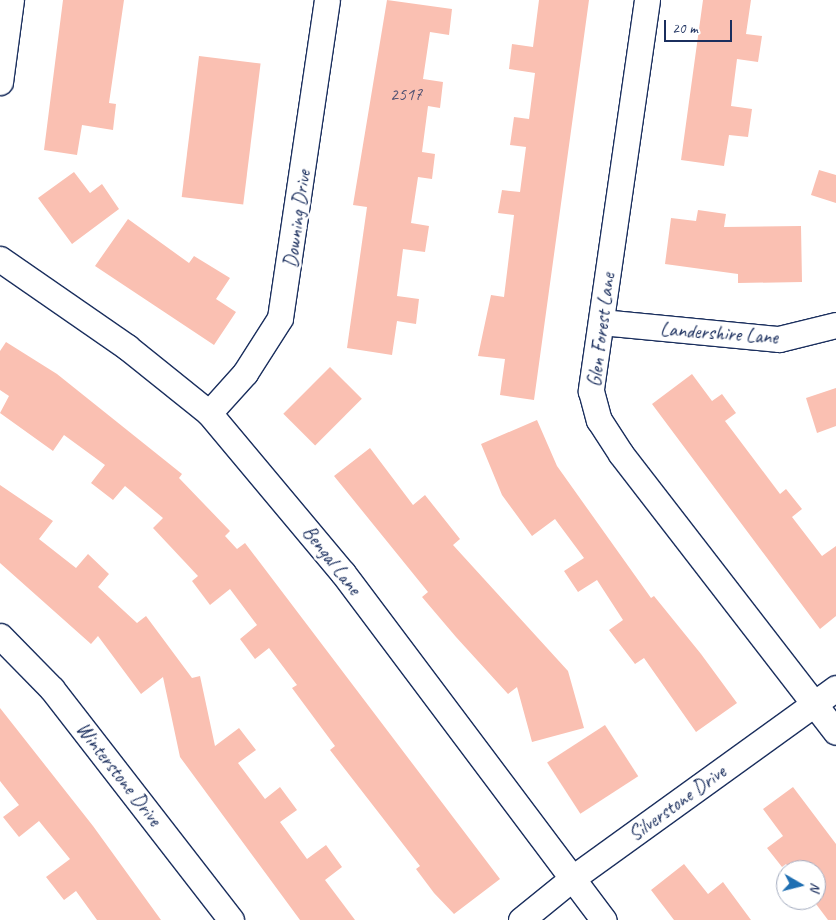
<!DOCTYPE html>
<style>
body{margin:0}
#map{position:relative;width:836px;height:920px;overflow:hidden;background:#fff;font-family:Caveat,sans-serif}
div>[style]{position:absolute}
.building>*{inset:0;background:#fac0b2;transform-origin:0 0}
.roads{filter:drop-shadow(1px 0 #1b2f5e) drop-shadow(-1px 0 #1b2f5e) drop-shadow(0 1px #1b2f5e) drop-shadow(0 -1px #1b2f5e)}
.minor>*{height:25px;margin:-12.5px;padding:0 12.5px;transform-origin:12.5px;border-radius:12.5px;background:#fff}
span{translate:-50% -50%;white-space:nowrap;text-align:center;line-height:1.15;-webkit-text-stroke:5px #fff;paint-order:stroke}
.number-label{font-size:18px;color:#535373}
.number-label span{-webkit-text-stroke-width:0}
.street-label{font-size:20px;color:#1b2f5e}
.north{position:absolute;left:776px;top:860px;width:50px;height:50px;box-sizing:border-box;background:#fff;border:1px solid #a4acbf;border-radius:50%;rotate:98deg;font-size:14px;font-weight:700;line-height:20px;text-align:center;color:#1b2f5e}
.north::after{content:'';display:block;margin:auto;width:18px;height:22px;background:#1f6fb2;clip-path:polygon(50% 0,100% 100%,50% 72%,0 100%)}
.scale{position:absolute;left:664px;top:20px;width:68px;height:22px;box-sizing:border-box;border:2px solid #1b2f5e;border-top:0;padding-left:6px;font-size:15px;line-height:18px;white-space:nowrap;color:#1b2f5e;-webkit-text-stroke:4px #fff;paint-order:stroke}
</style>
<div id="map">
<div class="building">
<div style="clip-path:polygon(63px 0,124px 0,109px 103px,116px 104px,113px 130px,82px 125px,77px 155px,44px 150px)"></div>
<div style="clip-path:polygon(387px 0,452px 9px,449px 35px,430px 32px,423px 79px,443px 82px,440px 108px,428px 106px,422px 152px,435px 154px,432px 179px,418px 177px,411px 223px,429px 226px,425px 252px,403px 249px,397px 296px,419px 299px,416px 324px,397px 321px,392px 355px,347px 348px,367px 207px,353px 205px)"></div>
<div style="clip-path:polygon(539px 0,589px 0,534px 400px,500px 395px,505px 359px,478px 356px,491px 295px,504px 297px,514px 215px,498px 213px,502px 190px,520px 192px,526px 147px,510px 145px,514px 117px,529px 119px,535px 73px,509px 69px,512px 44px,533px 47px)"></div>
<div style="clip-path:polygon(703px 0,751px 0,746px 34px,762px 36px,758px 62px,737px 59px,731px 106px,752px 109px,748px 137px,729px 135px,724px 166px,681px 160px)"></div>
<div style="left:199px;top:56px;width:62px;height:142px;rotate:7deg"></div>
<div style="clip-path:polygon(819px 170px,836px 175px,836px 203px,811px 195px)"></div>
<div style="clip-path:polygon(74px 172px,90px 193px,102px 184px,119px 209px,72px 244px,38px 198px)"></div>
<div style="clip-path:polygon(698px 210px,726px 214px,724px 227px,801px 226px,802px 282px,738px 283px,738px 274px,665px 264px,671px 218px,696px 221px)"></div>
<div style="clip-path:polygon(128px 219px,189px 263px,194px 256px,230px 278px,216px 299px,236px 312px,214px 345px,95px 266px)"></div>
<div style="clip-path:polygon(6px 342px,57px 374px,182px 474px,179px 478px,230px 531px,225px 536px,237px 549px,245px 543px,500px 879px,454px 914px,434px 893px,416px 869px,420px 866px,330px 750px,335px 746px,292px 688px,297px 685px,269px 648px,255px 659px,240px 639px,257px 625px,230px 589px,210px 605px,192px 581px,198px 576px,153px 528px,163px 518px,125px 486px,113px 500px,91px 483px,105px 465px,64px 435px,53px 451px,0 413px,9px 396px,0 390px,0 351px)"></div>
<div style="left:330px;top:367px;width:45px;height:66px;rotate:45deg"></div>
<div style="clip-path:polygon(692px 374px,712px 401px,722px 394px,736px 413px,725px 421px,780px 494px,786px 489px,802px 509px,792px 517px,822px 556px,836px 546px,836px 616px,820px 629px,652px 404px)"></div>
<div style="clip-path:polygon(836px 388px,836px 426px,817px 433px,806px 398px)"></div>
<div style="clip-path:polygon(537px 420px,557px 466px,651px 598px,654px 596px,701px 654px,737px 703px,696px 732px,644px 658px,635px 664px,609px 630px,623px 620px,597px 580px,578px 592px,564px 571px,584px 558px,555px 519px,532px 536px,502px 495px,481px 444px)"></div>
<div style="clip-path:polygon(370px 448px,413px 505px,425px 495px,460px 539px,453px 545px,568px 671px,584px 728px,532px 742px,517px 687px,508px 694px,456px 637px,422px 597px,428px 592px,334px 476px)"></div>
<div style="clip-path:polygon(0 485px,53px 521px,39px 539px,76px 568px,88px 554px,109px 574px,98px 587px,137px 623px,146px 616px,192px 678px,200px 676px,215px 746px,239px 728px,256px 750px,238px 763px,265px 799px,280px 787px,297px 810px,280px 822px,307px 859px,326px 845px,342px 867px,325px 880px,355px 920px,300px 920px,180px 757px,163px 677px,141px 694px,98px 636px,91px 644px,0 563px)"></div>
<div style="clip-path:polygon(0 708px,93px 826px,161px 920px,97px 920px,76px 891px,64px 900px,46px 877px,70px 859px,39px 821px,19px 837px,3px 817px,19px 805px,0 781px)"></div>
<div style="left:605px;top:725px;width:61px;height:69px;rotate:57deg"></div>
<div style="clip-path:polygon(793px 787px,836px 844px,836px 920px,828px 920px,813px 900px,816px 870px,791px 870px,786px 864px,782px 867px,767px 848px,783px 836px,763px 809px)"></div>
<div style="clip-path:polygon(684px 864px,708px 894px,723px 882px,751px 920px,674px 920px,651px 890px)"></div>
</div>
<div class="roads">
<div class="minor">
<div style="left:647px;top:0;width:395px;rotate:98.2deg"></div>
<div style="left:591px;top:391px;width:30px;rotate:75deg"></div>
<div style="left:599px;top:420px;width:40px;rotate:57.1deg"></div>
<div style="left:621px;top:454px;width:351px;rotate:52.3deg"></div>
<div style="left:0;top:82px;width:83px;rotate:-82.4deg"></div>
<div style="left:0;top:259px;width:155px;rotate:34.7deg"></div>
<div style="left:127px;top:347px;width:105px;rotate:38.8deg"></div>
<div style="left:209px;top:413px;width:209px;rotate:50.1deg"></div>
<div style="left:343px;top:573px;width:434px;rotate:53.1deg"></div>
<div style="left:601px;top:322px;width:179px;rotate:5.5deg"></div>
<div style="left:779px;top:339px;width:59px;rotate:-13.8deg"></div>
<div style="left:209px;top:413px;width:54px;rotate:-48deg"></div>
<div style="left:245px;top:373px;width:65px;rotate:-57.5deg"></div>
<div style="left:280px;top:318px;width:321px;rotate:-81.6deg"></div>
<div style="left:0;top:636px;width:74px;rotate:45.5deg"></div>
<div style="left:52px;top:689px;width:292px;rotate:52.2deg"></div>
<div style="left:521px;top:920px;width:68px;rotate:-39.1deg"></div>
<div style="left:574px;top:877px;width:323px;rotate:-35.8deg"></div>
</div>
</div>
<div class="number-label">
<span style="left:406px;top:94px">2517</span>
</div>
<div class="street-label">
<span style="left:297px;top:219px;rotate:-82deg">Downing Drive</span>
<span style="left:601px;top:330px;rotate:-83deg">Glen Forest Lane</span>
<span style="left:719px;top:333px;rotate:4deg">Landershire Lane</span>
<span style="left:332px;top:560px;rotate:52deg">Bengal Lane</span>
<span style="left:119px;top:774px;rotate:52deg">Winterstone Drive</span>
<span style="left:677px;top:803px;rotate:-36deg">Silverstone Drive</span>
</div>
<div class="north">N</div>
<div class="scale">20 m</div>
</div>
